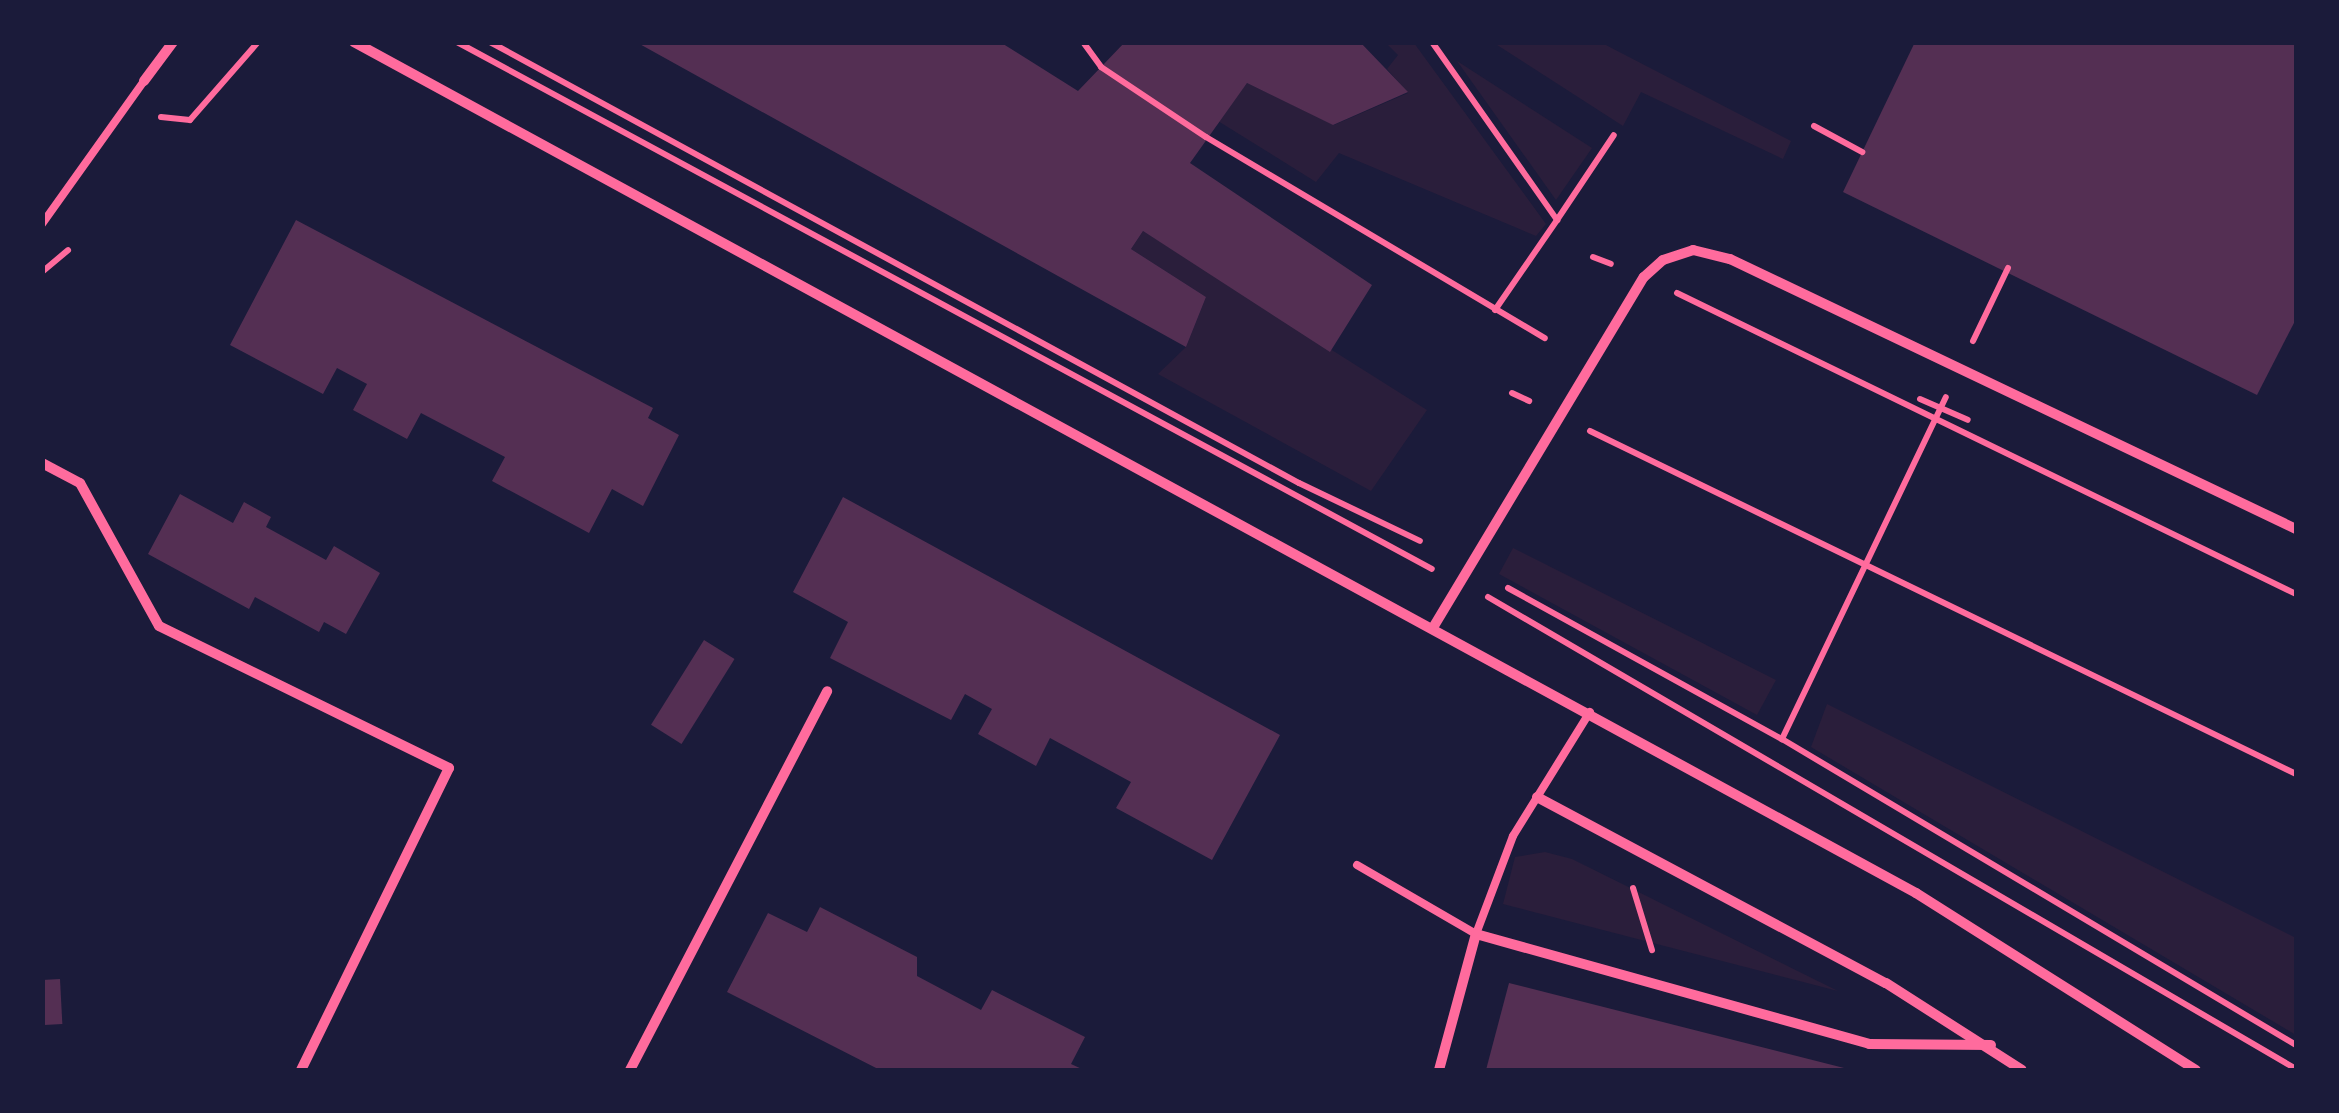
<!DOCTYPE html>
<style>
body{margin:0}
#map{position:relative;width:2339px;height:1113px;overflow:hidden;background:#1b1b3a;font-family:Karla,sans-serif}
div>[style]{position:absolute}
.green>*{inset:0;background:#2a1e3b}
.building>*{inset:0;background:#542f53;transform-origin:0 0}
.path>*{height:6px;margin:-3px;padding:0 3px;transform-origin:3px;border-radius:3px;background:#ff6b9d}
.service>*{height:8px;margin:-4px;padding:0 4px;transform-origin:4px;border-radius:4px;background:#ff6b9d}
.minor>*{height:10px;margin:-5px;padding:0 5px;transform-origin:5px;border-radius:5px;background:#ff6b9d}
span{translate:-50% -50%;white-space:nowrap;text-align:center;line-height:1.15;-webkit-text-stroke:9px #1b1b3a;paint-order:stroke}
.frame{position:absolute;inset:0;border:45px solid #1b1b3a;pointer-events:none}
</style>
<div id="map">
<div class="green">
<div style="clip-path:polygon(1386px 43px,1414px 43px,1546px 224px,1536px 236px,1339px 153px,1316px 182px,1218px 121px,1247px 83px,1334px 125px,1408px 93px,1387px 69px,1398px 55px)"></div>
<div style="clip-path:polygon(1494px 43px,1602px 43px,1791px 141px,1783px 159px,1641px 92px,1623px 126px)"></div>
<div style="clip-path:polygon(1457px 61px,1592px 148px,1556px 200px)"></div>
<div style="clip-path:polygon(1143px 231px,1427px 410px,1371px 491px,1158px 374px,1186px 347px,1206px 297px,1131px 249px)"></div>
<div style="clip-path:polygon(1513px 548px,1776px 680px,1757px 715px,1499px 574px)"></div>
<div style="clip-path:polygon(1827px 704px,2296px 938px,2296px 1035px,1811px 747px)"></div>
<div style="clip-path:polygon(1545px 852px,1572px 859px,1838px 991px,1503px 904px,1515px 857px)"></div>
</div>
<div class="building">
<div style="clip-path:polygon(636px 42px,1000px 42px,1078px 91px,1125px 42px,1360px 42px,1408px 92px,1333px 125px,1247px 83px,1190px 163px,1372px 285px,1330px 352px,1143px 231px,1131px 249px,1206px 297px,1186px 347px)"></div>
<div style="clip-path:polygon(1915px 42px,2296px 42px,2296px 319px,2257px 395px,1843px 192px)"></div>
<div style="clip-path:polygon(296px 220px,653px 408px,648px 418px,679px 435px,643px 506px,612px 489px,589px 533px,492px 481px,505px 457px,421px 413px,407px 439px,353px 410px,367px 384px,337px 368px,323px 394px,230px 345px)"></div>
<div style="clip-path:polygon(180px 494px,233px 523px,244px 502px,271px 517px,266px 527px,326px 560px,334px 546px,380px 573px,346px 634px,324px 622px,319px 632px,255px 597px,249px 609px,148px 554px)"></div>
<div style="clip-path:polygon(843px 497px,1280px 735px,1212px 860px,1116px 808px,1131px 782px,1050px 738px,1036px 766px,978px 734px,992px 709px,965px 694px,951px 720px,830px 658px,848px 622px,793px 592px)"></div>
<div style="left:704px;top:640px;width:36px;height:100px;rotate:32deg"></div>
<div style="clip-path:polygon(820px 907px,917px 957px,917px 976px,981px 1010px,992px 990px,1085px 1037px,1071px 1064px,1084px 1070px,880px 1070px,727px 992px,768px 913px,807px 932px)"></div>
<div style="left:60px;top:979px;width:45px;height:18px;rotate:87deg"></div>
<div style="clip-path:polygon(1509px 983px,1848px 1069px,1848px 1070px,1486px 1070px)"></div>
</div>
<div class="path">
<div style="left:457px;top:42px;width:1108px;rotate:28.39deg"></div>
<div style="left:490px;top:42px;width:921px;rotate:28.6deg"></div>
<div style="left:1299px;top:483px;width:134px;rotate:25.6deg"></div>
<div style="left:1083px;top:42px;width:31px;rotate:54deg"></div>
<div style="left:1101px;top:67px;width:126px;rotate:33.7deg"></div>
<div style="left:1206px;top:137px;width:394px;rotate:30.7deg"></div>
<div style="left:1432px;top:42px;width:218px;rotate:54.9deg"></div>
<div style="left:1557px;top:220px;width:102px;rotate:-56.2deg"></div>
<div style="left:161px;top:117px;width:29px;rotate:6deg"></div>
<div style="left:190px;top:120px;width:103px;rotate:-48.9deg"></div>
<div style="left:1814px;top:126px;width:55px;rotate:28.4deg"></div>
<div style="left:1593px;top:257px;width:19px;rotate:21deg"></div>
<div style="left:42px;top:272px;width:34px;rotate:-40deg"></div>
<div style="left:1677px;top:293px;width:688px;rotate:25.93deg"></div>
<div style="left:1495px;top:310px;width:109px;rotate:-55.4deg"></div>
<div style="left:1973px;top:341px;width:81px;rotate:-64.4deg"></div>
<div style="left:1512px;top:393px;width:19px;rotate:25deg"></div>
<div style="left:1920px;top:399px;width:52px;rotate:23.6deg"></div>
<div style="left:1590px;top:431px;width:785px;rotate:25.91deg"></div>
<div style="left:1508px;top:588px;width:313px;rotate:28.9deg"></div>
<div style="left:1782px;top:739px;width:598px;rotate:30.77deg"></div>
<div style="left:1488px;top:597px;width:936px;rotate:30.29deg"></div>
<div style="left:1782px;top:739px;width:379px;rotate:-64.4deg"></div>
<div style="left:1633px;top:888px;width:65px;rotate:73deg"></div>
</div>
<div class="service">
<div style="left:42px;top:224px;width:176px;rotate:-54.5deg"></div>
<div style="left:1357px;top:865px;width:138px;rotate:30.1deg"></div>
<div style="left:1476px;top:934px;width:105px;rotate:-69.3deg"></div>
<div style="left:1513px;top:836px;width:146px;rotate:-58.2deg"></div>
</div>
<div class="minor">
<div style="left:354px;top:42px;width:1779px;rotate:28.58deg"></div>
<div style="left:1916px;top:893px;width:331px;rotate:32.3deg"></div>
<div style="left:144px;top:81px;width:49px;rotate:-53.4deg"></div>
<div style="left:42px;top:463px;width:43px;rotate:27.8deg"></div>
<div style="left:80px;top:483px;width:163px;rotate:61.1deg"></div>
<div style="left:159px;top:626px;width:323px;rotate:26.1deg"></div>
<div style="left:449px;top:768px;width:336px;rotate:116.1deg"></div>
<div style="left:1434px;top:626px;width:407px;rotate:-59deg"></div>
<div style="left:1644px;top:277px;width:25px;rotate:-42deg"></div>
<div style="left:1663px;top:260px;width:32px;rotate:-18deg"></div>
<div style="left:1693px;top:250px;width:38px;rotate:14deg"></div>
<div style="left:1730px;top:259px;width:627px;rotate:25.5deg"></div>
<div style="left:1537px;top:797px;width:395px;rotate:28.1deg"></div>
<div style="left:1886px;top:983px;width:161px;rotate:32.6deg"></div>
<div style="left:630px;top:1070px;width:427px;rotate:-62.5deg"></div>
<div style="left:1439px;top:1070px;width:141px;rotate:-74.8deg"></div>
<div style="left:1476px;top:934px;width:408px;rotate:15.6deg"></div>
<div style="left:1869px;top:1044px;width:122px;rotate:0.5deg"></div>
</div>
<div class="frame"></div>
</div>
